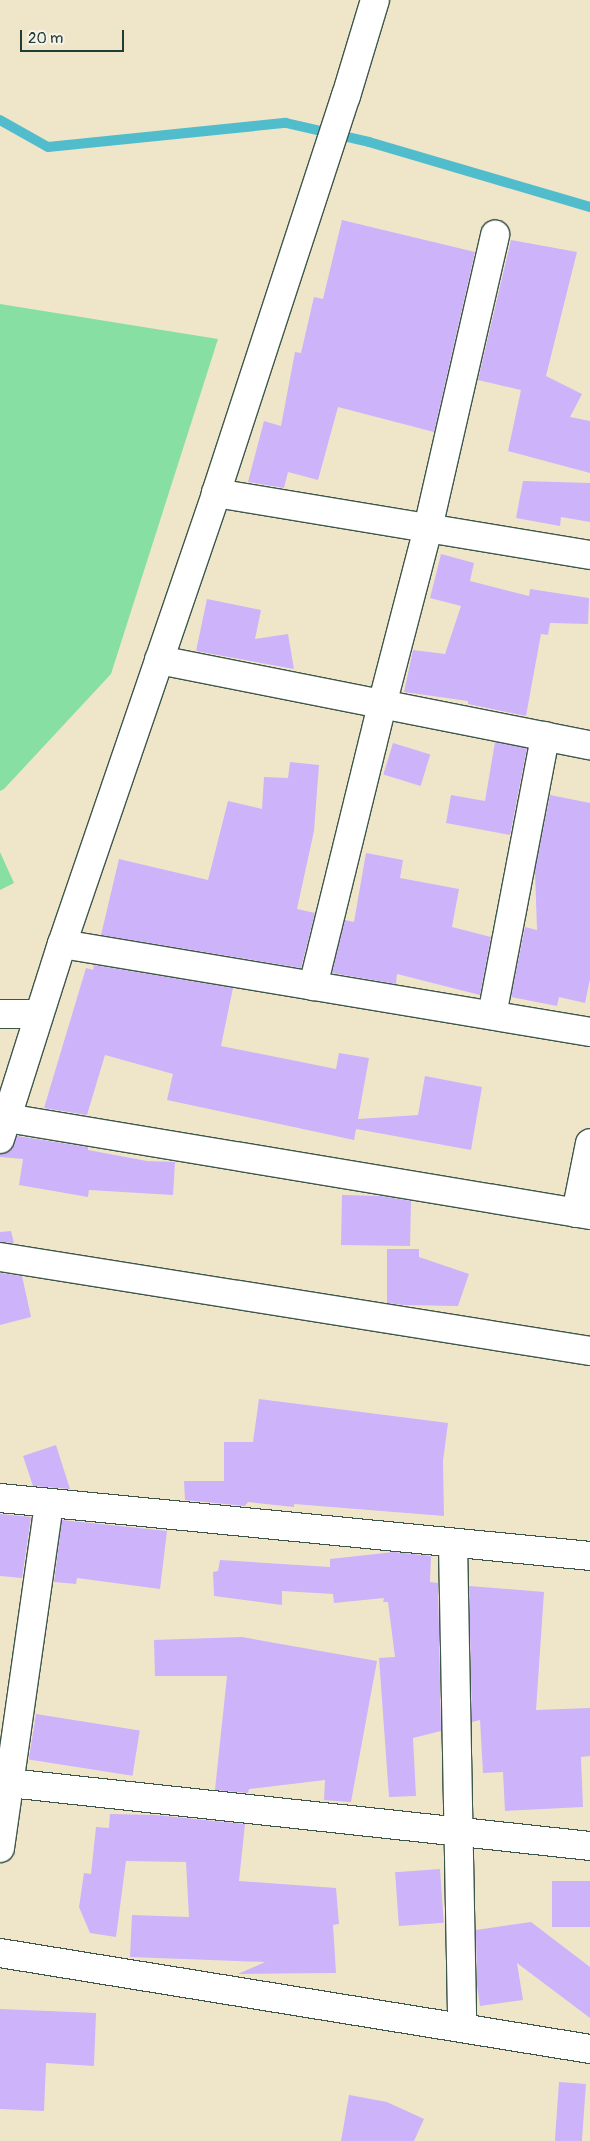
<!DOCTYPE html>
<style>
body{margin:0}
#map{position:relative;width:590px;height:2141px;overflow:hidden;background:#efe6ca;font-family:Pangolin,sans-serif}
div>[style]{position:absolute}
.green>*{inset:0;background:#88dfa3}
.stream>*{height:10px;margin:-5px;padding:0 5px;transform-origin:5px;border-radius:5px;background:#51bdcc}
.building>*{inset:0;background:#cdb3f9;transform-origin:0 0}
.roads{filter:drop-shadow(1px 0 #3e564a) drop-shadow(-1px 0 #3e564a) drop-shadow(0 1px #3e564a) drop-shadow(0 -1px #3e564a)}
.minor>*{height:28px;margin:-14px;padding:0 14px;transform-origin:14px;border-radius:14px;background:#fff}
.tertiary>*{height:28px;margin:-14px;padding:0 14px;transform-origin:14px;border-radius:14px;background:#fff}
span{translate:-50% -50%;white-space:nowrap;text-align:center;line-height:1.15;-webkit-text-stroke:5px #f7f3e8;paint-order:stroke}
.scale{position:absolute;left:20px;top:30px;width:104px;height:22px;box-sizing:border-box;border:2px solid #1f3d34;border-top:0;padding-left:6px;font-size:15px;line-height:18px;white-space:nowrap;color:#1f3d34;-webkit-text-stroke:4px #f7f3e8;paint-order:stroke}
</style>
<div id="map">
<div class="green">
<div style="clip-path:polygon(0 304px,218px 339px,111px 674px,4px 789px,0 791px)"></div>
<div style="clip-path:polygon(0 852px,14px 883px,0 890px)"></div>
</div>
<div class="stream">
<div style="left:0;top:120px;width:55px;rotate:29.4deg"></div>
<div style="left:48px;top:147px;width:239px;rotate:-5.8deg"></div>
<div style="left:286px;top:123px;width:85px;rotate:12.9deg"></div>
<div style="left:369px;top:142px;width:230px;rotate:16.4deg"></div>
</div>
<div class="building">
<div style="clip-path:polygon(342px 220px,475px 252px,434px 432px,338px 407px,318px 480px,288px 472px,284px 488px,248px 482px,264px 421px,281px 426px,295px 352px,301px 353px,314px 297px,323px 299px)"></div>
<div style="clip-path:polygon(511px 240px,577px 252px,546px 376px,582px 394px,570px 417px,590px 421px,590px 473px,508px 451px,521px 390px,478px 380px)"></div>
<div style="clip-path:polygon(523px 481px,590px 483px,590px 522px,561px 517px,560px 526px,516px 518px)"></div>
<div style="clip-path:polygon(441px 554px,474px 563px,470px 581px,529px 596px,530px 589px,589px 598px,588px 624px,550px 623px,548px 635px,541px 634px,526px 716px,468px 704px,468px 701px,404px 692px,413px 650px,445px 654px,461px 606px,430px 598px)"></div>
<div style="clip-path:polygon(207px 599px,261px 610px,255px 639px,288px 634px,294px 669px,196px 651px)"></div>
<div style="clip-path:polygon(495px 742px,527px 748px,510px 835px,446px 823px,451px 795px,485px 801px)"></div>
<div style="left:393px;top:743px;width:39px;height:33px;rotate:17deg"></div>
<div style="clip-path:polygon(290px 762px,319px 765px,314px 831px,297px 909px,315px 913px,301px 968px,101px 935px,119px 859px,208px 880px,228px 801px,262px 809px,264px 777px,288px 778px)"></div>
<div style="clip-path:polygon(550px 795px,590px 803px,590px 979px,585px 1003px,559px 997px,557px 1006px,511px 997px,525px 927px,537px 930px,535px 870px)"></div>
<div style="clip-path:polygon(366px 853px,403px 860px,400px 878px,459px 889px,452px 927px,491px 937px,480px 995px,397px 974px,396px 984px,332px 973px,345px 920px,354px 922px)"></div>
<div style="clip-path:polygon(94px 965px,233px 988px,221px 1046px,336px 1069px,339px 1053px,369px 1058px,358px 1119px,418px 1115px,425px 1076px,482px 1087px,471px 1150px,356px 1129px,357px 1124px,354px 1140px,167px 1100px,173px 1074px,105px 1055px,87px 1115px,44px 1108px,86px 968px,93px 970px)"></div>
<div style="clip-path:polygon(17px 1136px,88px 1147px,88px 1150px,147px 1161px,175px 1162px,173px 1195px,89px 1190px,88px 1197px,19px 1185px,23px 1159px,0 1157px,0 1154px,11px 1150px)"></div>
<div style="clip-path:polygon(342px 1195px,381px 1196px,411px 1201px,410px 1246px,341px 1245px)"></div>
<div style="clip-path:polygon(11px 1231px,14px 1243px,0 1242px,0 1232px)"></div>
<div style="clip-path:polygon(387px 1249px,419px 1249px,419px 1257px,469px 1274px,458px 1306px,404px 1305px,387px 1303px)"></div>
<div style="clip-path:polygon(0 1273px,22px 1276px,31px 1317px,0 1325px)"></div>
<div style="clip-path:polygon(259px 1399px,448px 1423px,443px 1461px,444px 1516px,294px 1504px,294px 1507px,248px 1502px,245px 1506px,185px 1500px,184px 1481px,224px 1481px,224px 1442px,253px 1442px)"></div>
<div style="clip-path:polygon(56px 1445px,70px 1489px,33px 1486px,23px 1456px)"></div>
<div style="clip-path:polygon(0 1514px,31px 1517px,22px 1578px,0 1576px)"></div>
<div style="clip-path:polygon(62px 1520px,167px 1531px,160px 1589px,77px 1578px,76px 1584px,54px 1582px)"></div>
<div style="clip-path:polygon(394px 1552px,431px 1556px,430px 1582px,438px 1583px,441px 1731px,413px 1738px,416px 1796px,389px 1797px,379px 1658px,395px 1657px,388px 1602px,383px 1602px,384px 1598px,334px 1603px,333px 1594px,282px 1591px,282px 1605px,214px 1596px,213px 1572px,218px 1571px,220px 1560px,330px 1567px,330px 1559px)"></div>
<div style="clip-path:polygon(469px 1586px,544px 1592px,536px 1710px,590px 1708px,590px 1756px,581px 1757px,583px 1807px,505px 1811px,503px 1772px,483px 1773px,480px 1720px,472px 1722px)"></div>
<div style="clip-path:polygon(242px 1637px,377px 1661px,351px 1802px,324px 1800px,325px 1780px,249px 1789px,248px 1793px,215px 1790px,227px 1676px,155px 1676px,154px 1640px)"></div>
<div style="left:36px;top:1714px;width:105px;height:46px;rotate:9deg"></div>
<div style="clip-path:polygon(110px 1814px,155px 1815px,245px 1824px,239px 1881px,336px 1888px,339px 1924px,333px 1925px,336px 1973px,238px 1974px,265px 1962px,130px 1957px,132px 1915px,189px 1917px,186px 1862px,126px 1861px,116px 1937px,90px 1933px,79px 1907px,84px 1873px,91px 1874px,96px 1827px,109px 1828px)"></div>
<div style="left:440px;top:1869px;width:54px;height:45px;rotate:86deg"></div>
<div style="left:552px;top:1881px;width:38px;height:46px"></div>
<div style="clip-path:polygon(531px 1922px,590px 1967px,590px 2018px,517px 1963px,523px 2000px,480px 2006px,477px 1985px,476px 1930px)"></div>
<div style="clip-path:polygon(0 2009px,96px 2013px,94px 2066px,46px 2063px,44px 2111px,0 2109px)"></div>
<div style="left:559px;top:2082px;width:27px;height:59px;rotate:4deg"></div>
<div style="clip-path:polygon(349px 2095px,387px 2102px,424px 2119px,414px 2141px,341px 2141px)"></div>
</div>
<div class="roads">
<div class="minor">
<div style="left:216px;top:493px;width:379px;rotate:9.4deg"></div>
<div style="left:159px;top:660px;width:439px;rotate:11.2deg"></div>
<div style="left:62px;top:944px;width:535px;rotate:9.46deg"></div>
<div style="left:313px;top:986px;width:289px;rotate:-76.2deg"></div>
<div style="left:382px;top:705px;width:183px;rotate:-75.4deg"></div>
<div style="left:428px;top:528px;width:301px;rotate:-77.1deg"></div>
<div style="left:0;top:1014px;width:39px"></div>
<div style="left:492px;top:1015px;width:284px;rotate:-79.2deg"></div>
<div style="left:7px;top:1118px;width:591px;rotate:9.45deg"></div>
<div style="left:576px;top:1213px;width:71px;rotate:-78.7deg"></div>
<div style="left:0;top:1257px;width:597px;rotate:9.05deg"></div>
<div style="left:0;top:1498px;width:593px;rotate:5.61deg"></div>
<div style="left:453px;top:1544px;width:484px;rotate:88.9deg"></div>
<div style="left:0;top:1782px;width:593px;rotate:6.19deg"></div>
<div style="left:0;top:1848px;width:348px;rotate:-81.9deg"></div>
<div style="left:0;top:1953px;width:598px;rotate:9.24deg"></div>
</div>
<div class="tertiary">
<div style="left:0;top:1139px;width:205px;rotate:-72.4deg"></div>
<div style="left:62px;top:944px;width:477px;rotate:-71.1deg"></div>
<div style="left:216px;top:493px;width:418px;rotate:-71.9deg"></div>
<div style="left:346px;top:96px;width:100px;rotate:-73.2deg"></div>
</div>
</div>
<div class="scale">20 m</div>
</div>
